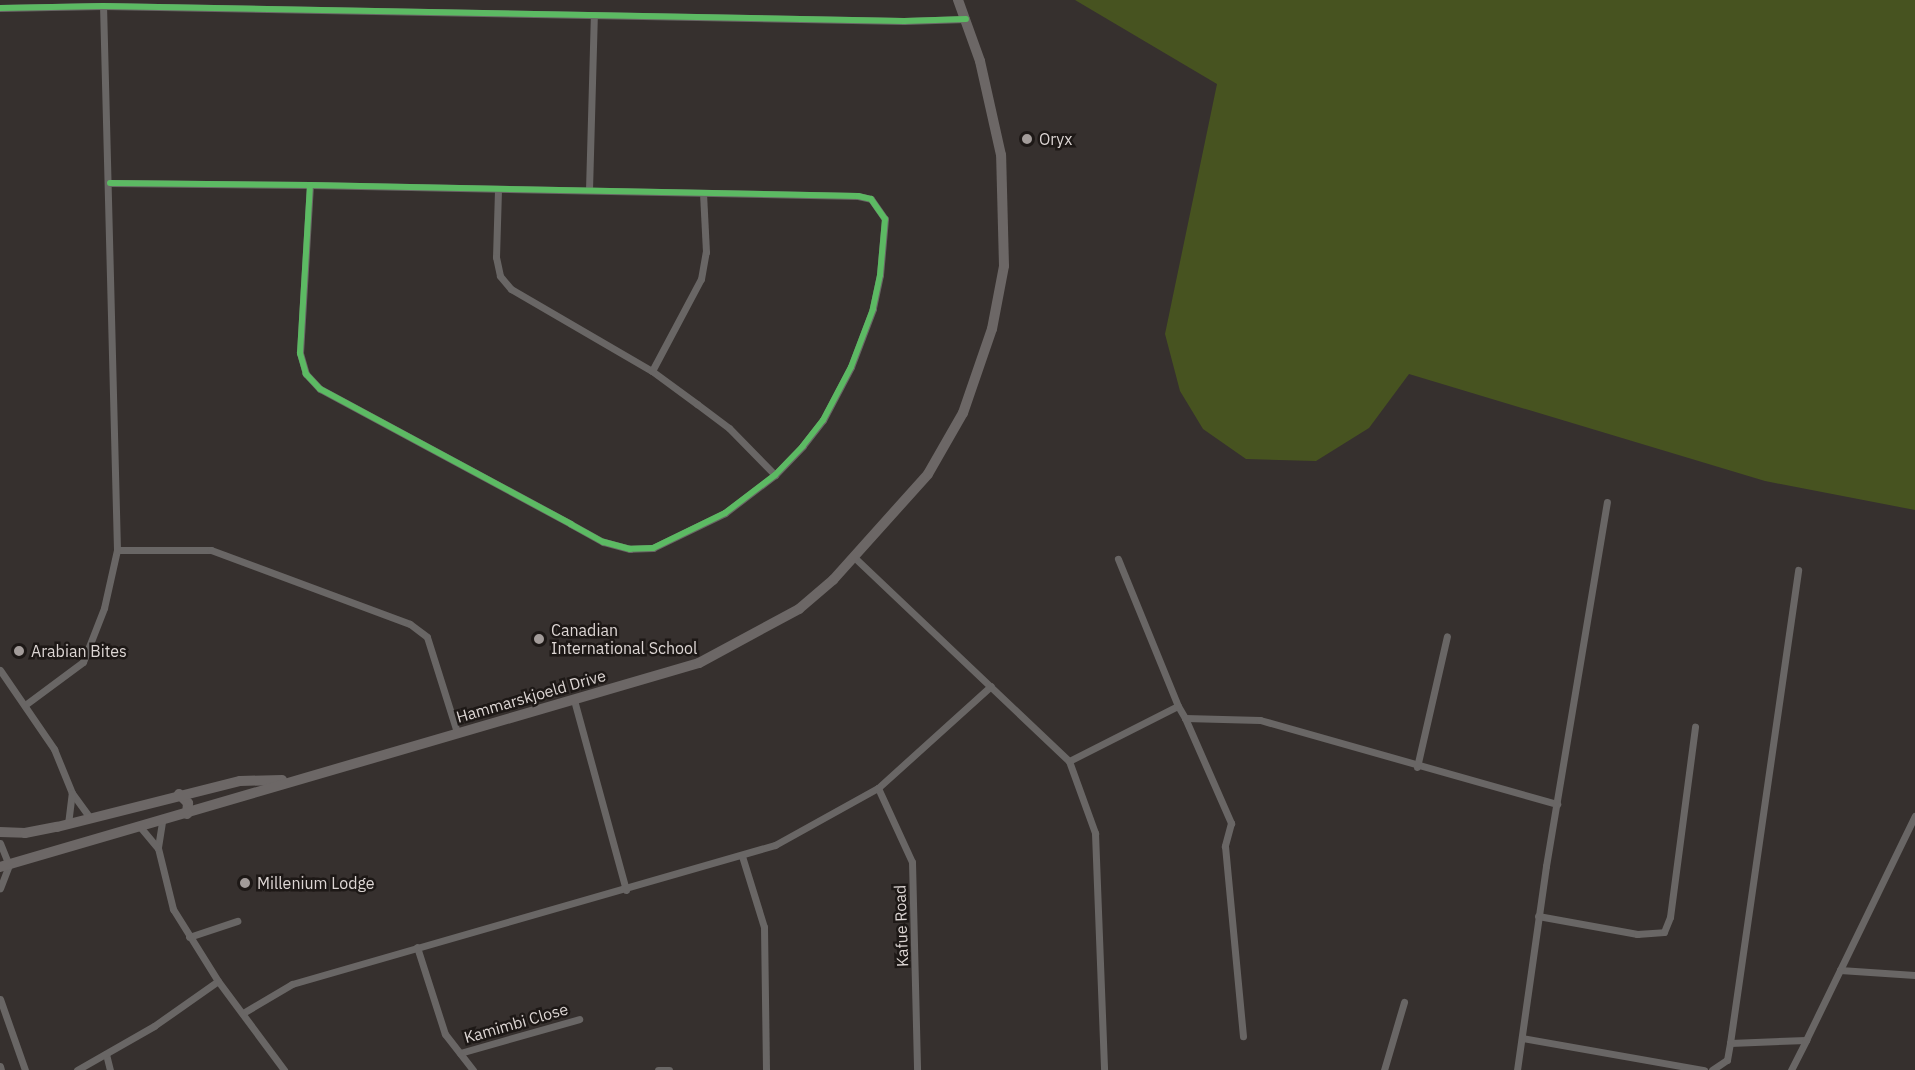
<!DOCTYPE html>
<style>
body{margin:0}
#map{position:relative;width:1915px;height:1070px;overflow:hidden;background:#36302e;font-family:"IBM Plex Sans",sans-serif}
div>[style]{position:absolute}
.green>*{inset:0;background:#475320}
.street>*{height:7px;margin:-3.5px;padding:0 3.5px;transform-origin:3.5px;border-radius:3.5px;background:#696665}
.secondary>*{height:10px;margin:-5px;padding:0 5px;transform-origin:5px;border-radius:5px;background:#6c6766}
.cycleway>*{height:6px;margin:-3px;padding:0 3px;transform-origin:3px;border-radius:3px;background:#5cba63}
.dots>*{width:16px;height:16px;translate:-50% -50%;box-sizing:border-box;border:3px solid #1d1816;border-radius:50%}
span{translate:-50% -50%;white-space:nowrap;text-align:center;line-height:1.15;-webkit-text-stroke:5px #1d1816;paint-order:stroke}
.poi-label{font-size:16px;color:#ddd6d4}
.left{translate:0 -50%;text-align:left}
.street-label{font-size:16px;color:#ddd6d4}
</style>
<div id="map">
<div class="green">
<div style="clip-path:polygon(1075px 0,1915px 0,1915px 510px,1765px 481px,1409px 374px,1369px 428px,1316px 461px,1246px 459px,1203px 429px,1180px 391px,1165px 334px,1217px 84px)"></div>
</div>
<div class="street">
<div style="left:0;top:8px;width:103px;rotate:-1.1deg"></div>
<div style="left:103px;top:6px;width:801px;rotate:1.07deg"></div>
<div style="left:904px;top:21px;width:62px;rotate:-1.8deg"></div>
<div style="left:110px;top:183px;width:200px;rotate:0.6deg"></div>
<div style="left:310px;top:185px;width:548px;rotate:1.15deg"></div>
<div style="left:858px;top:196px;width:13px;rotate:13deg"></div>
<div style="left:871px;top:199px;width:24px;rotate:55deg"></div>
<div style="left:885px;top:219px;width:56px;rotate:95.1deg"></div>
<div style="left:880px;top:275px;width:35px;rotate:102deg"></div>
<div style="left:873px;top:309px;width:62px;rotate:110.8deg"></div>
<div style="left:851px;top:367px;width:60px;rotate:117.8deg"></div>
<div style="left:823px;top:420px;width:33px;rotate:128deg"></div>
<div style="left:803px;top:446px;width:40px;rotate:134deg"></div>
<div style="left:775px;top:475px;width:63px;rotate:142.8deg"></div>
<div style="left:725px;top:513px;width:80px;rotate:154.1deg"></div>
<div style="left:653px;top:548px;width:23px;rotate:178deg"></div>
<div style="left:630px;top:549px;width:28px;rotate:-165deg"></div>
<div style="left:603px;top:542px;width:37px;rotate:-151deg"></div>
<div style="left:571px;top:524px;width:285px;rotate:-151.7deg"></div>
<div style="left:320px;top:389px;width:21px;rotate:-133deg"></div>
<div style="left:306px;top:374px;width:22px;rotate:-106deg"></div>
<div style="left:300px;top:353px;width:168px;rotate:-86.6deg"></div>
<div style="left:498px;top:190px;width:67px;rotate:91.7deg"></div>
<div style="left:496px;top:257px;width:19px;rotate:78deg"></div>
<div style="left:500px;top:276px;width:17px;rotate:50deg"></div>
<div style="left:511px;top:289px;width:163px;rotate:30.2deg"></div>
<div style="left:652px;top:371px;width:56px;rotate:36.3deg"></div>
<div style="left:697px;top:404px;width:40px;rotate:37deg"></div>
<div style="left:729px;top:428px;width:66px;rotate:45.6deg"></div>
<div style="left:589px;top:190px;width:175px;rotate:-88.4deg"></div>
<div style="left:652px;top:371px;width:104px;rotate:-62deg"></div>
<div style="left:701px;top:279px;width:27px;rotate:-80deg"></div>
<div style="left:706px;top:252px;width:59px;rotate:-92.9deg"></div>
<div style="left:117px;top:550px;width:94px"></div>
<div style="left:211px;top:550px;width:212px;rotate:20.4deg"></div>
<div style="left:410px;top:624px;width:21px;rotate:37deg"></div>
<div style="left:427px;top:637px;width:100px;rotate:72.5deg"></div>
<div style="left:855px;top:558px;width:295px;rotate:43.5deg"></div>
<div style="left:1069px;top:761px;width:77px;rotate:70.1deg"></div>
<div style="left:1095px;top:833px;width:237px;rotate:87.8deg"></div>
<div style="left:0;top:670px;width:96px;rotate:55.6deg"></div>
<div style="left:54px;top:749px;width:48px;rotate:67.8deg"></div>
<div style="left:72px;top:793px;width:31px;rotate:54deg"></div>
<div style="left:574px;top:700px;width:197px;rotate:74.7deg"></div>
<div style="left:25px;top:705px;width:72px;rotate:-36.6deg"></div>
<div style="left:83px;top:662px;width:58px;rotate:-68.7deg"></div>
<div style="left:104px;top:608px;width:59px;rotate:-77.4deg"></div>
<div style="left:117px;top:550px;width:544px;rotate:-91.47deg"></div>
<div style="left:1178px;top:706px;width:14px;rotate:60deg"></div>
<div style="left:1185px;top:718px;width:75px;rotate:1.5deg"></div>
<div style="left:1260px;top:720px;width:309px;rotate:15.8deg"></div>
<div style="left:1185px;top:718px;width:115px;rotate:66.3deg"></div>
<div style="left:1231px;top:823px;width:24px;rotate:105deg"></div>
<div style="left:1225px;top:846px;width:191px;rotate:84.6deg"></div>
<div style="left:1069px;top:761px;width:122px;rotate:-26.8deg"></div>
<div style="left:1178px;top:706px;width:159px;rotate:-112.2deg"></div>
<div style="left:1417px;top:767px;width:134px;rotate:-77.1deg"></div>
<div style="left:878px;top:788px;width:81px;rotate:65.3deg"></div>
<div style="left:912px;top:862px;width:208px;rotate:88.6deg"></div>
<div style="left:162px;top:822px;width:26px;rotate:99deg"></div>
<div style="left:158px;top:848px;width:63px;rotate:76.2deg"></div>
<div style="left:173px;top:909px;width:85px;rotate:58deg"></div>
<div style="left:218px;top:981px;width:111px;rotate:53.4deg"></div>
<div style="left:68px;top:824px;width:31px;rotate:-83deg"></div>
<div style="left:141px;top:828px;width:26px;rotate:50deg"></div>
<div style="left:0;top:843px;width:24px;rotate:68deg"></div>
<div style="left:9px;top:865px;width:25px;rotate:111deg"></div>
<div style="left:742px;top:856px;width:74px;rotate:72.8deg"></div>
<div style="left:764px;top:927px;width:143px;rotate:89.2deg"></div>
<div style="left:1538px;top:916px;width:101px;rotate:10.3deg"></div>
<div style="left:1637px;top:934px;width:27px;rotate:-4deg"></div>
<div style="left:1664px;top:932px;width:16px;rotate:-68deg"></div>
<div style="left:1670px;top:917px;width:192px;rotate:-82.5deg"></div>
<div style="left:189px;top:937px;width:51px;rotate:-18.4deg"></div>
<div style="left:417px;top:947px;width:91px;rotate:72.2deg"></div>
<div style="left:445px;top:1034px;width:46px;rotate:52.1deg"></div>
<div style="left:1840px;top:970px;width:75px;rotate:3.8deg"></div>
<div style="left:0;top:999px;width:75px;rotate:70.6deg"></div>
<div style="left:243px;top:1013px;width:57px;rotate:-30.6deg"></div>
<div style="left:292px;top:984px;width:503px;rotate:-16.06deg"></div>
<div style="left:775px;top:845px;width:118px;rotate:-29deg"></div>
<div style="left:878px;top:788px;width:152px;rotate:-42.1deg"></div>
<div style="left:1522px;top:1038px;width:185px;rotate:10deg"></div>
<div style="left:1730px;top:1043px;width:76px;rotate:-2.3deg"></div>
<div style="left:1806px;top:1040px;width:249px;rotate:-64.1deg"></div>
<div style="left:460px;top:1053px;width:124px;rotate:-15.9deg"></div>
<div style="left:106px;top:1054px;width:16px;rotate:76deg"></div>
<div style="left:0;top:1066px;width:4px;rotate:76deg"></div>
<div style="left:77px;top:1070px;width:89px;rotate:-29.7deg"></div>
<div style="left:154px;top:1026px;width:78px;rotate:-35.1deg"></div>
<div style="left:658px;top:1070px;width:11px"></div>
<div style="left:1384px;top:1070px;width:71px;rotate:-73.6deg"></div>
<div style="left:1517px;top:1070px;width:206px;rotate:-81.9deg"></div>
<div style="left:1546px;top:866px;width:369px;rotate:-80.5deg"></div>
<div style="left:1712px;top:1070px;width:18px;rotate:-34deg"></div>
<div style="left:1727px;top:1060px;width:17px;rotate:-80deg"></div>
<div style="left:1730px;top:1043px;width:478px;rotate:-81.8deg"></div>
<div style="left:1791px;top:1070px;width:34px;rotate:-63deg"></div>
</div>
<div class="secondary">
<div style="left:179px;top:794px;width:13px;rotate:45deg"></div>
<div style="left:188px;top:803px;width:11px;rotate:95deg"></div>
<div style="left:0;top:832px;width:25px;rotate:2deg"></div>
<div style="left:25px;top:833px;width:33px;rotate:-11deg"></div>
<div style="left:57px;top:827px;width:189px;rotate:-14.1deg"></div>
<div style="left:240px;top:781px;width:42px;rotate:-1.4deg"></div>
<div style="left:0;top:867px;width:728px;rotate:-16.27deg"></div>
<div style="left:699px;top:663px;width:114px;rotate:-28.4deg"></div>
<div style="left:799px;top:609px;width:45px;rotate:-40.5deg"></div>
<div style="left:833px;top:580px;width:142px;rotate:-48.1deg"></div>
<div style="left:928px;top:474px;width:70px;rotate:-60.2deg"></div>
<div style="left:963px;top:413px;width:89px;rotate:-71deg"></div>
<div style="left:992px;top:329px;width:64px;rotate:-79.2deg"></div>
<div style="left:1004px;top:266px;width:111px;rotate:-91.5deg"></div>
<div style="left:1001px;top:155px;width:96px;rotate:-102.6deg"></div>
<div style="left:980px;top:61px;width:65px;rotate:-109.8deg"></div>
</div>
<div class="cycleway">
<div style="left:0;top:8px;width:103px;rotate:-1.1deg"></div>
<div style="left:103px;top:6px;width:801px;rotate:1.07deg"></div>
<div style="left:904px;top:21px;width:62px;rotate:-1.8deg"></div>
<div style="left:110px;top:183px;width:200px;rotate:0.6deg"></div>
<div style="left:310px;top:185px;width:548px;rotate:1.15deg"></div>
<div style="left:858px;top:196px;width:13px;rotate:13deg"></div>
<div style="left:871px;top:199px;width:24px;rotate:55deg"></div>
<div style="left:885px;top:219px;width:56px;rotate:95.1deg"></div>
<div style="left:880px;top:275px;width:35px;rotate:102deg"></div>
<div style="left:873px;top:309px;width:62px;rotate:110.8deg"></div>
<div style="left:851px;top:367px;width:60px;rotate:117.8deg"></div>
<div style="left:823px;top:420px;width:33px;rotate:128deg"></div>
<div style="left:803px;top:446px;width:40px;rotate:134deg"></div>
<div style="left:775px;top:475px;width:63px;rotate:142.8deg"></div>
<div style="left:725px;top:513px;width:80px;rotate:154.1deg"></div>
<div style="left:653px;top:548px;width:23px;rotate:178deg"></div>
<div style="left:630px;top:549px;width:28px;rotate:-165deg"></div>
<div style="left:603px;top:542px;width:37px;rotate:-151deg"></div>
<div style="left:571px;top:524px;width:285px;rotate:-151.7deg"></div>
<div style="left:320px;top:389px;width:21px;rotate:-133deg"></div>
<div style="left:306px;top:374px;width:22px;rotate:-106deg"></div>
<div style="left:300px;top:353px;width:168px;rotate:-86.6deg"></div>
</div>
<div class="dots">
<div style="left:1027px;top:139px;background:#a39c9a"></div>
<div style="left:539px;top:639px;background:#a39c9a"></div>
<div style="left:19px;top:651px;background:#a39c9a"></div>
<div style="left:245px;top:883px;background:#a39c9a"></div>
</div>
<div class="poi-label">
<span class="left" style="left:1039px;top:139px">Oryx</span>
<span class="left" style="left:551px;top:639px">Canadian<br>International School</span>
<span class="left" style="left:31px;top:651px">Arabian Bites</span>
<span class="left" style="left:257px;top:883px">Millenium Lodge</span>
</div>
<div class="street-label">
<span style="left:531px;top:696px;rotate:-16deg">Hammarskjoeld Drive</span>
<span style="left:901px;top:926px;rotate:-92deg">Kafue Road</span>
<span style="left:516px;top:1023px;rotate:-16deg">Kamimbi Close</span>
</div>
</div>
